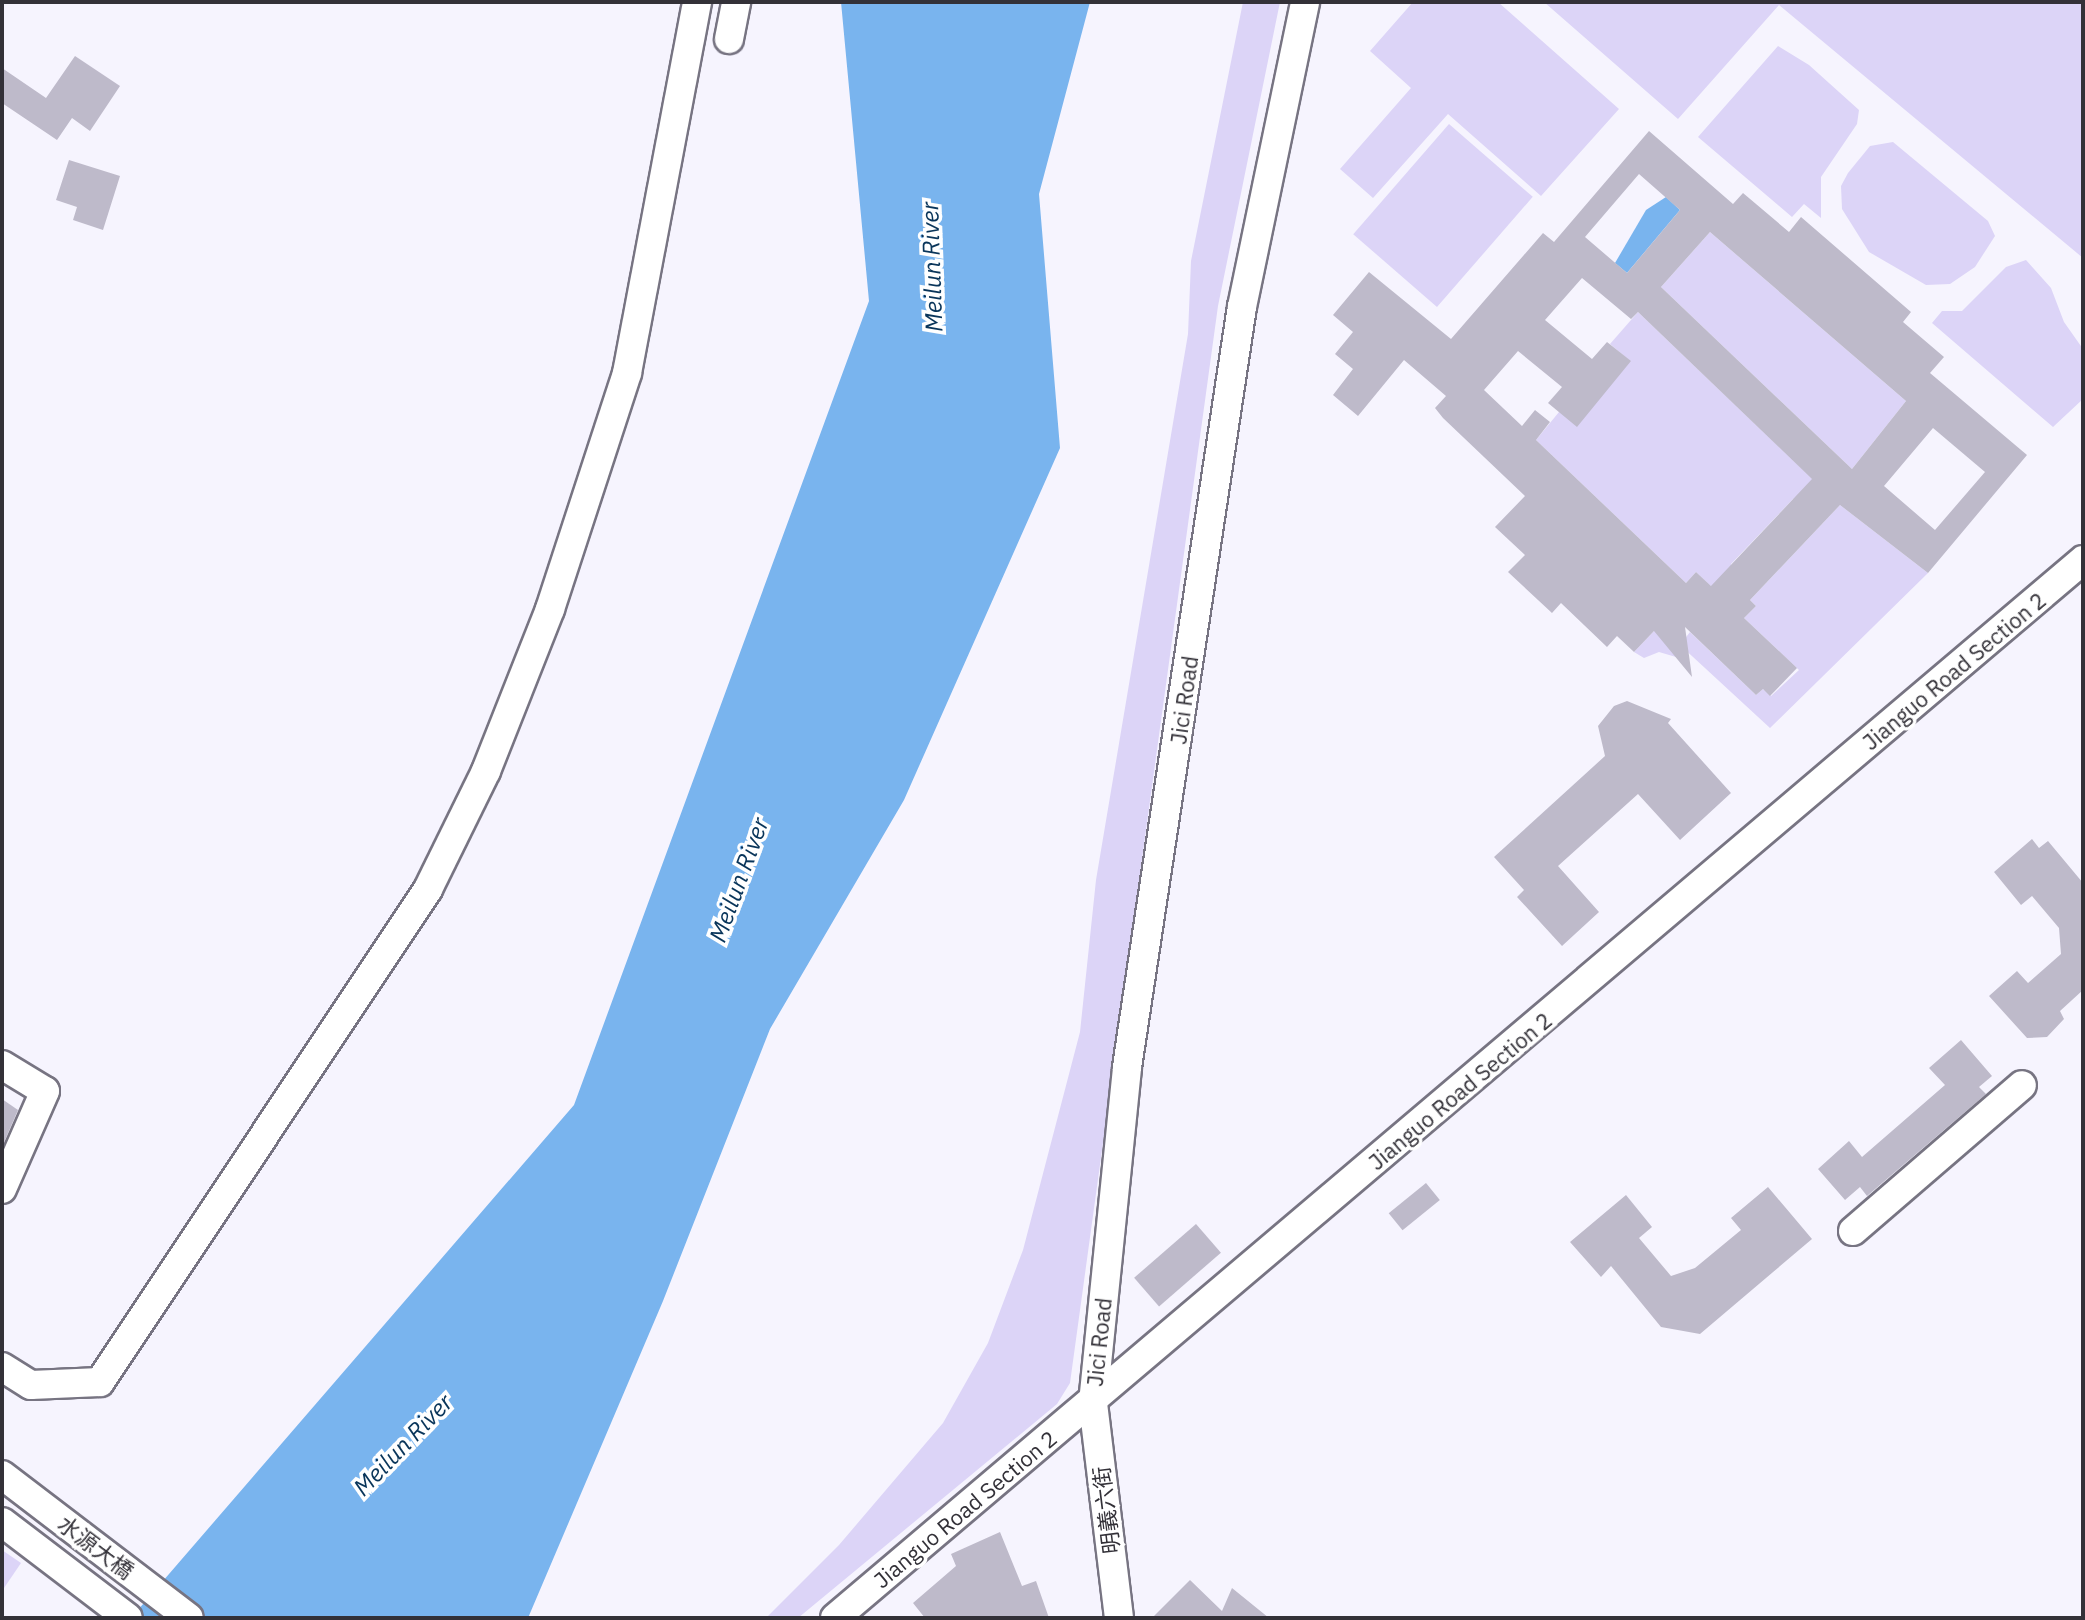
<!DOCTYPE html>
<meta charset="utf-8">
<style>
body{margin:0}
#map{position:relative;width:2085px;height:1620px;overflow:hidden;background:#f6f4fe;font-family:"IBM Plex Sans","Noto Sans TC",sans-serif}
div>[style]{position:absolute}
.green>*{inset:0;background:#dcd4f7;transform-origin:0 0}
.water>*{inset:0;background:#79b4ee}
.building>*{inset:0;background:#bebaca;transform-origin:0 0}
.roads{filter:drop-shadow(2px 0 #777482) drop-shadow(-2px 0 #777482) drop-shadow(0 2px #777482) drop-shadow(0 -2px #777482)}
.minor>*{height:28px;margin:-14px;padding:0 14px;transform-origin:14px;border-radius:14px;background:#fff}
span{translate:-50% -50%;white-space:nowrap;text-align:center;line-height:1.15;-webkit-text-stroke:7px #fff;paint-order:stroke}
.street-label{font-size:22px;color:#333138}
.water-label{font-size:24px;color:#09355a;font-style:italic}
.frame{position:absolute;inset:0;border:4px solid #333138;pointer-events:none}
</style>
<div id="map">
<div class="green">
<div style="clip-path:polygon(1243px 2px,1280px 2px,1218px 306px,1070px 1383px,1057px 1404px,798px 1618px,766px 1618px,839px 1545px,943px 1423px,988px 1343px,1023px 1250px,1080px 1032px,1096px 880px,1188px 334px,1191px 261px)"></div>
<div style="clip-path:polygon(1413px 2px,1498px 2px,1619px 109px,1541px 196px,1448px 114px,1373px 198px,1340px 169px,1411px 88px,1370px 51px)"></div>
<div style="clip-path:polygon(1544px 2px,2083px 2px,2083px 258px,1779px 5px,1678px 119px)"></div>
<div style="clip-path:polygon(1778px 46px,1809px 65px,1859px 110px,1857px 124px,1821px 177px,1821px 218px,1804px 204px,1792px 217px,1698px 137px)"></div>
<div style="left:1449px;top:124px;width:111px;height:146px;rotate:41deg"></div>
<div style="clip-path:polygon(1893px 142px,1988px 221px,1995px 236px,1975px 267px,1950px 284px,1926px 285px,1869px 252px,1842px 209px,1841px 186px,1848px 173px,1870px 146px)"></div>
<div style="clip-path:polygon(1710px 232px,1906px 401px,1852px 469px,1661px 287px)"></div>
<div style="clip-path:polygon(2026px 260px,2051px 288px,2064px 322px,2083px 349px,2083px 399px,2053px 427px,1932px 323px,1942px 311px,1962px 311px,2006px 267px)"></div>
<div style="clip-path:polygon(1638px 312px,1828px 494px,1793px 499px,1731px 564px,1732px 606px,1696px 572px,1686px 583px,1536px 440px,1559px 412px,1630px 361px,1610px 344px)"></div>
<div style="clip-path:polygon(1840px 505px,1928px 573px,1770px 728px,1680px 645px,1690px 632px,1756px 695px,1763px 689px,1771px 696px,1799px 670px,1744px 618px,1756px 606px,1750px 600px)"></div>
<div style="clip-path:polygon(1678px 606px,1676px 657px,1659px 652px,1644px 658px,1634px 652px)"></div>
<div style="clip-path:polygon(2px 1550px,21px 1563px,2px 1591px)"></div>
</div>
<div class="water">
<div style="clip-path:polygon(841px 2px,1090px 2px,1039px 194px,1060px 448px,904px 800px,770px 1029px,663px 1301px,528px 1618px,131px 1618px,574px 1105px,869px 301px)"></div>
<div style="clip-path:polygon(1666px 197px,1680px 210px,1627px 273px,1615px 263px,1646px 210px)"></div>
</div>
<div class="building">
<div style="clip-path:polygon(75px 56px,120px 86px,90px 131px,72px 118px,57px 140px,2px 103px,2px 68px,46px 98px)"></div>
<div style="clip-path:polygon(evenodd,1649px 131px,1733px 204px,1743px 193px,1789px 232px,1801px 217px,1911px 312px,1903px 322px,1944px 357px,1930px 373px,2027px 455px,1928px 573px,1840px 505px,1750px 600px,1756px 606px,1744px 618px,1797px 668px,1770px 696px,1763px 689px,1756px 695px,1685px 627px,1692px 677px,1654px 631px,1634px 652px,1617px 636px,1607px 647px,1561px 603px,1552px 613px,1508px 572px,1525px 555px,1495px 527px,1525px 496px,1443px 418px,1435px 408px,1446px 396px,1404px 360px,1358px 416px,1333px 395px,1353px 369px,1335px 354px,1353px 332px,1333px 315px,1369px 272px,1451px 339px,1543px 233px,1554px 242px,1649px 131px,1639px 174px,1680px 210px,1627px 273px,1585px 237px,1639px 174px,1649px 131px,1710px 232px,1906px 401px,1852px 469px,1661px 287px,1710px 232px,1649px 131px,1582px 278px,1631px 319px,1638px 312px,1812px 479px,1711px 586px,1696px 572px,1686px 583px,1536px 440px,1550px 422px,1535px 410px,1522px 426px,1484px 390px,1518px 351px,1562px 387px,1548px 403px,1577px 427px,1631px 361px,1607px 342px,1592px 359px,1545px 320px,1582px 278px,1649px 131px,1933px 428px,1985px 472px,1935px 530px,1884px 486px,1933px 428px)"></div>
<div style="clip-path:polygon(69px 160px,120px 176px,103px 230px,73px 220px,77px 207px,56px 200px)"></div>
<div style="clip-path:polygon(1627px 701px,1671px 719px,1668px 723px,1731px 793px,1680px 840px,1638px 794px,1558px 866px,1599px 912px,1562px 946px,1517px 897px,1524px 890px,1494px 857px,1605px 756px,1598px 726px,1614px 706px)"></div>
<div style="clip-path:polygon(2032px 839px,2039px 848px,2048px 841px,2083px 883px,2083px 990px,2060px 1011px,2064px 1019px,2047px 1037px,2027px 1038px,1989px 996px,2017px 971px,2028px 983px,2061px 954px,2059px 928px,2032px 896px,2021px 905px,1994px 872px)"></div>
<div style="clip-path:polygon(1961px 1040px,1992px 1076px,1979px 1087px,1986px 1094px,1867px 1196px,1860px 1187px,1845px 1200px,1818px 1169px,1849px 1141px,1862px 1157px,1945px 1085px,1929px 1068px)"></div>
<div style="clip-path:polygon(2px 1099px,18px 1110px,2px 1147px)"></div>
<div style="left:1426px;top:1183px;width:22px;height:48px;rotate:51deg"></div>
<div style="clip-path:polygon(1768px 1187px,1812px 1239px,1700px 1334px,1661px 1327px,1611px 1266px,1601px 1277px,1570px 1242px,1626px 1195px,1652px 1227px,1639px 1238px,1671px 1276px,1695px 1268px,1741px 1230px,1731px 1218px)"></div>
<div style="left:1196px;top:1224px;width:38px;height:82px;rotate:49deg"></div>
<div style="clip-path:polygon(1000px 1532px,1022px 1586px,1036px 1581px,1049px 1618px,925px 1618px,913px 1603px,956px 1566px,951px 1554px)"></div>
<div style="clip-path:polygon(1190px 1580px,1222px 1611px,1232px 1588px,1269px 1618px,1152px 1618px)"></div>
</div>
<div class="roads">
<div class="minor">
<div style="left:729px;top:39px;width:38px;rotate:-79deg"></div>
<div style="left:2px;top:1065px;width:50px;rotate:31.2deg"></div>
<div style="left:45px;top:1091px;width:107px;rotate:113.7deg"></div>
<div style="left:1853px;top:1231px;width:223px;rotate:-40.8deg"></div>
<div style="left:2px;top:1367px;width:34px;rotate:32deg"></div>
<div style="left:31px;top:1385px;width:69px;rotate:-2.5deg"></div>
<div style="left:100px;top:1382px;width:592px;rotate:-56.36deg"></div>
<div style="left:428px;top:889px;width:131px;rotate:-63.8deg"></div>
<div style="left:486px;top:771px;width:174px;rotate:-68.4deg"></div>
<div style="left:550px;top:609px;width:248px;rotate:-71.9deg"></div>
<div style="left:627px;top:373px;width:378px;rotate:-79.3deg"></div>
<div style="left:2px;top:1475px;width:235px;rotate:37.4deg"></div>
<div style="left:2px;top:1522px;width:158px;rotate:37.3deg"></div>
<div style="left:835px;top:1618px;width:1636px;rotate:-40.29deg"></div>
<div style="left:1119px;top:1618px;width:217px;rotate:-96.9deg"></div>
<div style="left:1093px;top:1403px;width:338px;rotate:-84.2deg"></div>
<div style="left:1127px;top:1067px;width:769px;rotate:-81.4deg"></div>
<div style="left:1242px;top:307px;width:311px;rotate:-78.3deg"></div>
</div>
</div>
<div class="street-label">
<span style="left:1954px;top:671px;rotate:-40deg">Jianguo Road Section 2</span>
<span style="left:1184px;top:700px;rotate:-82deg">Jici Road</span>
<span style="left:1460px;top:1091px;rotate:-40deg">Jianguo Road Section 2</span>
<span style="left:1099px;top:1342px;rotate:-84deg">Jici Road</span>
<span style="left:965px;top:1509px;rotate:-40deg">Jianguo Road Section 2</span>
<span style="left:1106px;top:1510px;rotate:-97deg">明義六街</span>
<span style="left:96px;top:1547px;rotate:37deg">水源大橋</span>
</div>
<div class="water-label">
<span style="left:932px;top:267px;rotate:-92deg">Meilun River</span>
<span style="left:739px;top:880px;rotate:-70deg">Meilun River</span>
<span style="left:403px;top:1445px;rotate:-46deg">Meilun River</span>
</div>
<div class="frame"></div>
</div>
